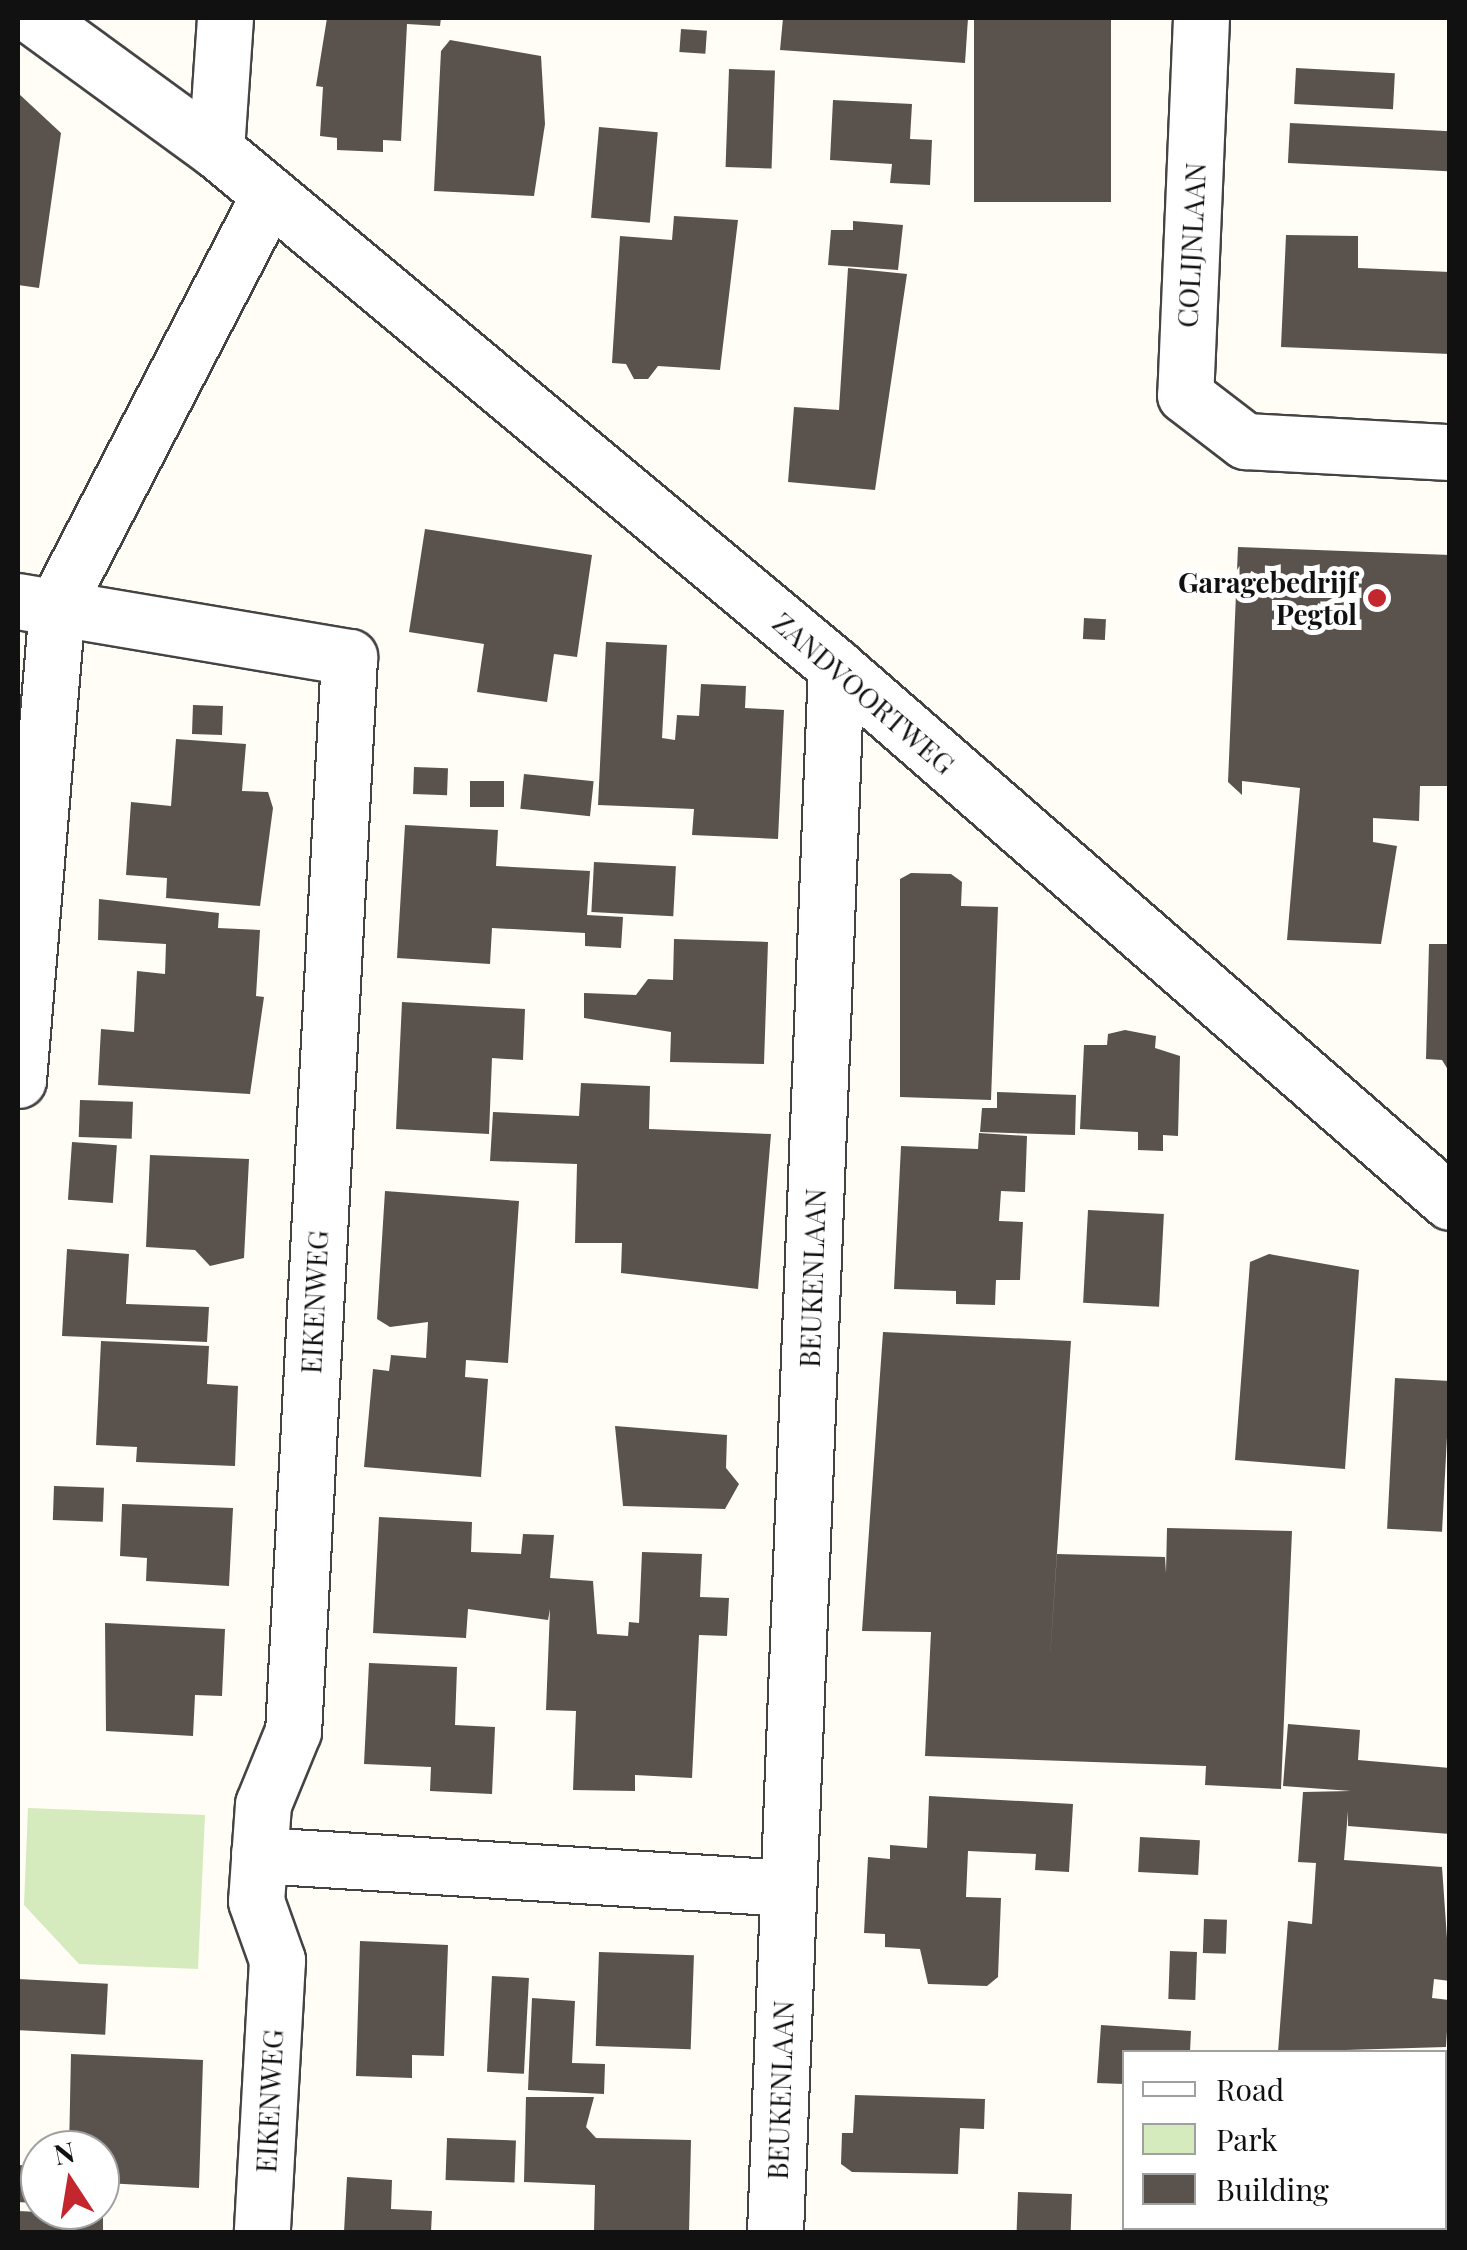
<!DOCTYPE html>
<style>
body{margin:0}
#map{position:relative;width:1467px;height:2250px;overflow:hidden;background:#fffdf5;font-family:"Playfair Display",serif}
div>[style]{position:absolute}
.green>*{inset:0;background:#d5ebbd}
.building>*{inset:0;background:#5a524d;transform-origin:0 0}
.roads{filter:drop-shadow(2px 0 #444) drop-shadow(-2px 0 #444) drop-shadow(0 2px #444) drop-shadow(0 -2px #444)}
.minor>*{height:55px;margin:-27.5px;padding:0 27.5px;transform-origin:27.5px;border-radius:27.5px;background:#fff}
.dots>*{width:28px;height:28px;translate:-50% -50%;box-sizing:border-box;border:5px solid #fff;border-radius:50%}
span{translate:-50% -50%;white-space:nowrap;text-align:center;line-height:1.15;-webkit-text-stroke:10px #fff;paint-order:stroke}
.street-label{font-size:28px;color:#111}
.poi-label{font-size:28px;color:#111;font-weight:700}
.right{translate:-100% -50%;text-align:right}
.frame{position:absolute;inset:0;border:20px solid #111;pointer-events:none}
.legend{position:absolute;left:1122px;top:2050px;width:325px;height:180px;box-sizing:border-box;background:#fff;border:2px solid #a0a0a0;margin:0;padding:12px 18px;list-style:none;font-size:30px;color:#111}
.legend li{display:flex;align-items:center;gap:20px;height:50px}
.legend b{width:50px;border:2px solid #a0a0a0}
.north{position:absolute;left:20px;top:2130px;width:100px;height:100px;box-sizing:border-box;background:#fff;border:2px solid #a0a0a0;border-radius:50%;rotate:348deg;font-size:28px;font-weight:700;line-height:40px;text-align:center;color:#111}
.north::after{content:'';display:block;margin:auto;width:35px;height:45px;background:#c4262e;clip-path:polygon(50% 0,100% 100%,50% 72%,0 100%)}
</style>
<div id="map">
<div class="green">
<div style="clip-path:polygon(28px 1808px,205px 1815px,198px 1969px,79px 1964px,24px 1905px)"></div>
</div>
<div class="building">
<div style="clip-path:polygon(327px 18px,441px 18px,440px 26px,407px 24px,401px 141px,383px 140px,383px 152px,337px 150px,337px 138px,320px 136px,323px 87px,316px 86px)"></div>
<div style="clip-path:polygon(783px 18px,968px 18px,965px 63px,780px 50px)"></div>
<div style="left:974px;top:18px;width:137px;height:184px"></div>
<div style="left:681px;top:29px;width:26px;height:23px;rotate:4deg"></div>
<div style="clip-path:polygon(450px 40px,541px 56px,545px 124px,534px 196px,434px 191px,441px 51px)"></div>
<div style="left:1296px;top:68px;width:99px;height:36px;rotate:3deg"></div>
<div style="left:729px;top:69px;width:46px;height:98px;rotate:2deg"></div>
<div style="clip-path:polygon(18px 93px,61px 133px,39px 288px,18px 285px)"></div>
<div style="clip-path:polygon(833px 100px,912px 104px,910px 139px,932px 140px,930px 185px,890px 183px,892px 164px,830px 160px)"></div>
<div style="left:1290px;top:123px;width:160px;height:40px;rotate:3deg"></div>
<div style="left:599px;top:127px;width:59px;height:91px;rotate:5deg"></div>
<div style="clip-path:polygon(674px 216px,738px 220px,720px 370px,658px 366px,648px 379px,634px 379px,626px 364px,612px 363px,620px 236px,672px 240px)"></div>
<div style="clip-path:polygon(853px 221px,903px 225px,898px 270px,828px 265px,831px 230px,853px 230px)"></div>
<div style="clip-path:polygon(1286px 235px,1358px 236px,1358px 268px,1450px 272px,1450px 354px,1281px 347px)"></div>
<div style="clip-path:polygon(848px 268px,907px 274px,875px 490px,788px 482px,794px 407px,839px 410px)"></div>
<div style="clip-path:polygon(425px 529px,592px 555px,577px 657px,554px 654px,547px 702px,477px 692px,484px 644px,409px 632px)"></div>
<div style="clip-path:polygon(1238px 547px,1450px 555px,1450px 786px,1420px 786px,1419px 821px,1373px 818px,1373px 842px,1397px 846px,1381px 944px,1287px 940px,1300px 788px,1242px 781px,1242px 795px,1228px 782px)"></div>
<div style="left:1084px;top:618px;width:22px;height:21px;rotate:3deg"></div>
<div style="clip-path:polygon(606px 642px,667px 645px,662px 738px,675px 740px,677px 715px,699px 716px,701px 684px,746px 686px,745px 708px,784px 710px,778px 839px,692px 835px,694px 809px,598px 805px)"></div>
<div style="left:193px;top:705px;width:30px;height:29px;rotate:2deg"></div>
<div style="clip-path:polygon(176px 739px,246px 744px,242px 791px,268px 792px,273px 808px,260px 906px,166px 898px,167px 878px,126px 875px,131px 802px,171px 806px)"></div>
<div style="left:414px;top:767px;width:34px;height:27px;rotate:2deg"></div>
<div style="left:524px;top:774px;width:70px;height:35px;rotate:6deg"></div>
<div style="left:470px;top:781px;width:34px;height:26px"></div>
<div style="clip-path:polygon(405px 825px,498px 830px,496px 866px,590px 871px,587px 915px,623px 917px,621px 948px,585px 946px,585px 933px,492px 928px,490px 964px,397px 958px)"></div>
<div style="left:594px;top:862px;width:82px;height:50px;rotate:3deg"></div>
<div style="clip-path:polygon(911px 873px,951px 874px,962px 882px,961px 906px,998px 907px,991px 1100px,900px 1097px,900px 879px)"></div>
<div style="clip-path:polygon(99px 899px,219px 913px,218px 928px,260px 930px,256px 996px,264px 997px,250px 1094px,98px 1085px,101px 1029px,134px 1032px,137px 971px,165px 974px,166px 944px,98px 940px)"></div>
<div style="clip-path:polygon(674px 939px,768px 942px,764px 1064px,670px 1062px,671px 1032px,584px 1018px,584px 993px,636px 995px,648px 979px,673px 980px)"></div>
<div style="clip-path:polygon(1429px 944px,1450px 944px,1450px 1073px,1442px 1060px,1426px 1059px)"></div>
<div style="clip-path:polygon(402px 1002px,525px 1009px,523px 1060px,492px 1058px,489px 1134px,396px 1129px)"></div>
<div style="clip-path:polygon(1125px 1030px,1156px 1036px,1155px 1048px,1180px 1056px,1178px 1136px,1163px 1135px,1163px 1151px,1138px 1150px,1138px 1132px,1080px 1129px,1084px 1045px,1107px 1045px,1108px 1034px)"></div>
<div style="clip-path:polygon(581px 1083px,650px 1086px,649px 1129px,771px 1134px,758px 1289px,621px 1273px,622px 1243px,575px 1243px,577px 1164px,490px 1161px,493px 1112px,579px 1116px)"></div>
<div style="clip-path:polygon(997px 1092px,1076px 1095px,1075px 1135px,980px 1132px,982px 1108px,997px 1108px)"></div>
<div style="left:80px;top:1100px;width:53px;height:37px;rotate:2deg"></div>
<div style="clip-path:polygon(979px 1133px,1027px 1136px,1025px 1192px,1001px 1191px,999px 1221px,1023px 1222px,1020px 1280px,996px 1280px,995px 1305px,956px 1304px,956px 1291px,894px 1289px,901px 1146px,978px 1149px)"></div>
<div style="left:72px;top:1142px;width:45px;height:58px;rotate:4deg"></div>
<div style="clip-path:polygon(150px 1155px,249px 1159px,244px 1258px,210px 1266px,195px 1250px,146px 1247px)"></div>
<div style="clip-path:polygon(385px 1191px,519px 1201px,508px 1363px,466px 1360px,465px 1377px,488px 1379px,481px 1477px,364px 1467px,373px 1369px,389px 1371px,391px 1355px,426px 1358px,428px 1322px,390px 1327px,377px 1319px)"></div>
<div style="left:1088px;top:1210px;width:76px;height:93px;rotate:3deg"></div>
<div style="clip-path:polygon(67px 1249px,129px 1254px,126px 1304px,209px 1307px,207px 1342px,62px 1336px)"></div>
<div style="clip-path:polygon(1269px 1254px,1359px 1270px,1345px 1469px,1235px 1460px,1250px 1262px)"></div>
<div style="clip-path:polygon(883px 1332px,1071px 1341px,1049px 1673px,1057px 1554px,1165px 1557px,1166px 1573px,1167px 1528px,1292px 1531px,1281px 1789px,1205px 1785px,1206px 1766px,925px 1756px,931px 1632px,862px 1631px)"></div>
<div style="clip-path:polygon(101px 1341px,209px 1346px,207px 1384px,238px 1386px,235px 1466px,136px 1462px,137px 1447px,96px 1445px)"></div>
<div style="left:1395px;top:1378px;width:55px;height:151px;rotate:3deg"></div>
<div style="clip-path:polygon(615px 1426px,727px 1435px,726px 1468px,739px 1484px,725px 1509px,623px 1506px)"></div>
<div style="left:54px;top:1486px;width:50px;height:34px;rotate:2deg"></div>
<div style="clip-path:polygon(122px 1504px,233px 1508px,229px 1586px,146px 1581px,147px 1558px,120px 1556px)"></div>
<div style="clip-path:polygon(379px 1517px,472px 1522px,471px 1552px,521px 1554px,523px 1534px,554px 1535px,550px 1578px,593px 1581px,597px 1634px,628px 1636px,629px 1622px,639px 1623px,642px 1552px,702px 1554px,700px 1597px,729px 1598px,727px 1636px,699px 1635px,692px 1778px,635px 1775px,635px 1791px,573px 1790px,576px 1711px,546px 1710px,550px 1609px,548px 1620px,468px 1609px,466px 1638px,373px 1633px)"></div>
<div style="clip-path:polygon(105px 1623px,225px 1629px,222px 1696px,195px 1695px,193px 1736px,106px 1731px)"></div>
<div style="clip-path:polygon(369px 1663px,457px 1667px,455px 1725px,495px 1727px,492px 1794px,430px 1791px,431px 1767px,364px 1764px)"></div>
<div style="clip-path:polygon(1288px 1724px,1360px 1730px,1358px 1760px,1450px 1768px,1450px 1834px,1348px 1826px,1348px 1811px,1344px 1860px,1442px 1867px,1450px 1981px,1434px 1979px,1432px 1998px,1449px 2000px,1446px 2047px,1278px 2052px,1288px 1921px,1312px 1924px,1316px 1863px,1298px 1862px,1303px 1792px,1351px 1791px,1283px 1786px)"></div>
<div style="clip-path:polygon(929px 1796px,1073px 1804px,1069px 1872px,1035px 1870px,1036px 1854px,968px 1851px,966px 1897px,1001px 1898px,998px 1977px,987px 1986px,928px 1984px,920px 1949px,885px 1947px,885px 1934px,864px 1933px,868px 1857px,890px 1859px,890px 1845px,927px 1848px)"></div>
<div style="left:1140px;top:1837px;width:60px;height:35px;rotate:3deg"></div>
<div style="left:1204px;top:1919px;width:23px;height:34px;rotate:2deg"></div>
<div style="clip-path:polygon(360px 1941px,448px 1945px,444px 2056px,412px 2055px,412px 2078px,356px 2076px)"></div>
<div style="left:1170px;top:1951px;width:27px;height:48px;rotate:2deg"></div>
<div style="left:599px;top:1952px;width:95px;height:94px;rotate:2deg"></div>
<div style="left:492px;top:1976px;width:37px;height:96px;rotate:3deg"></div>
<div style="left:18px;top:1979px;width:90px;height:51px;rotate:3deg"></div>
<div style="clip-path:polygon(532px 1998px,575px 2001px,572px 2063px,605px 2064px,604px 2094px,528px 2090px)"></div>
<div style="clip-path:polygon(1101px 2025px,1191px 2031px,1190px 2052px,1124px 2052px,1124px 2084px,1097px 2083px)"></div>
<div style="clip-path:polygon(71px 2054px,203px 2060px,199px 2188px,105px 2183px,100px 2150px,69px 2150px)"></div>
<div style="clip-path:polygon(855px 2095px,985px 2099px,984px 2129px,960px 2128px,958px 2174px,852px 2172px,841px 2164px,842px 2133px,853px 2133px)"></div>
<div style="clip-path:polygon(526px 2097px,594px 2097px,586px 2127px,596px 2138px,691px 2140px,689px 2232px,594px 2232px,595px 2185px,524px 2182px)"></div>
<div style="left:447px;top:2138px;width:69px;height:42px;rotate:2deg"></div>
<div style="left:18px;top:2165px;width:22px;height:37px;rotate:3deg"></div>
<div style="clip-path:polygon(347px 2177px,392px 2180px,391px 2209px,432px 2211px,431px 2232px,344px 2232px)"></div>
<div style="left:1018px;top:2192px;width:54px;height:40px;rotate:2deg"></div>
<div style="clip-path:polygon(18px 2211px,103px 2215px,103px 2232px,18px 2232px)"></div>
<div style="left:1132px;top:2228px;width:41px;height:4px"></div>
<div style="clip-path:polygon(1292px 2228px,1415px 2228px,1292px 2232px)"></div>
</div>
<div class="roads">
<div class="minor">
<div style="left:35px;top:18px;width:224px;rotate:36.1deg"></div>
<div style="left:216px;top:150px;width:807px;rotate:39.82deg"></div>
<div style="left:836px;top:667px;width:814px;rotate:41.07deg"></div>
<div style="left:1201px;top:18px;width:377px;rotate:92.4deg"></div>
<div style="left:1185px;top:395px;width:76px;rotate:37.5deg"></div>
<div style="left:1245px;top:441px;width:205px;rotate:3.1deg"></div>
<div style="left:216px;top:150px;width:132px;rotate:-86.1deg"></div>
<div style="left:18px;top:601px;width:336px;rotate:9.6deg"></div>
<div style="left:349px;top:657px;width:1075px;rotate:92.98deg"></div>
<div style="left:293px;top:1731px;width:79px;rotate:112.3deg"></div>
<div style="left:263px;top:1804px;width:97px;rotate:94.1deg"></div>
<div style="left:256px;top:1901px;width:63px;rotate:70.4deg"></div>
<div style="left:277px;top:1960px;width:272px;rotate:93.2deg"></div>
<div style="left:18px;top:1080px;width:478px;rotate:-85.3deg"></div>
<div style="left:57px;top:604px;width:461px;rotate:-62.6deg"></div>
<div style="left:259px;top:1855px;width:530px;rotate:3.57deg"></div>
<div style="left:775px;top:2232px;width:1566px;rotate:-87.77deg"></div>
</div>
</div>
<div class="dots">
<div style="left:1377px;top:598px;background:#c4262e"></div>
</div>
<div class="street-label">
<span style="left:1191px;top:245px;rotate:-87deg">COLIJNLAAN</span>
<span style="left:864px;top:693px;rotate:41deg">ZANDVOORTWEG</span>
<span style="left:812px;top:1278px;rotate:-88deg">BEUKENLAAN</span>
<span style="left:314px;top:1302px;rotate:-87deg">EIKENWEG</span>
<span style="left:780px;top:2090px;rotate:-88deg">BEUKENLAAN</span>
<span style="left:269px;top:2101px;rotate:-87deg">EIKENWEG</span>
</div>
<div class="poi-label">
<span class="right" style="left:1357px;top:598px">Garagebedrijf<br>Pegtol</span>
</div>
<div class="frame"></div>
<ul class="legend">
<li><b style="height:12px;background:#fff"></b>Road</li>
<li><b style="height:28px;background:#d5ebbd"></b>Park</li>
<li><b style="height:28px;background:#5a524d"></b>Building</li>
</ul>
<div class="north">N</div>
</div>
